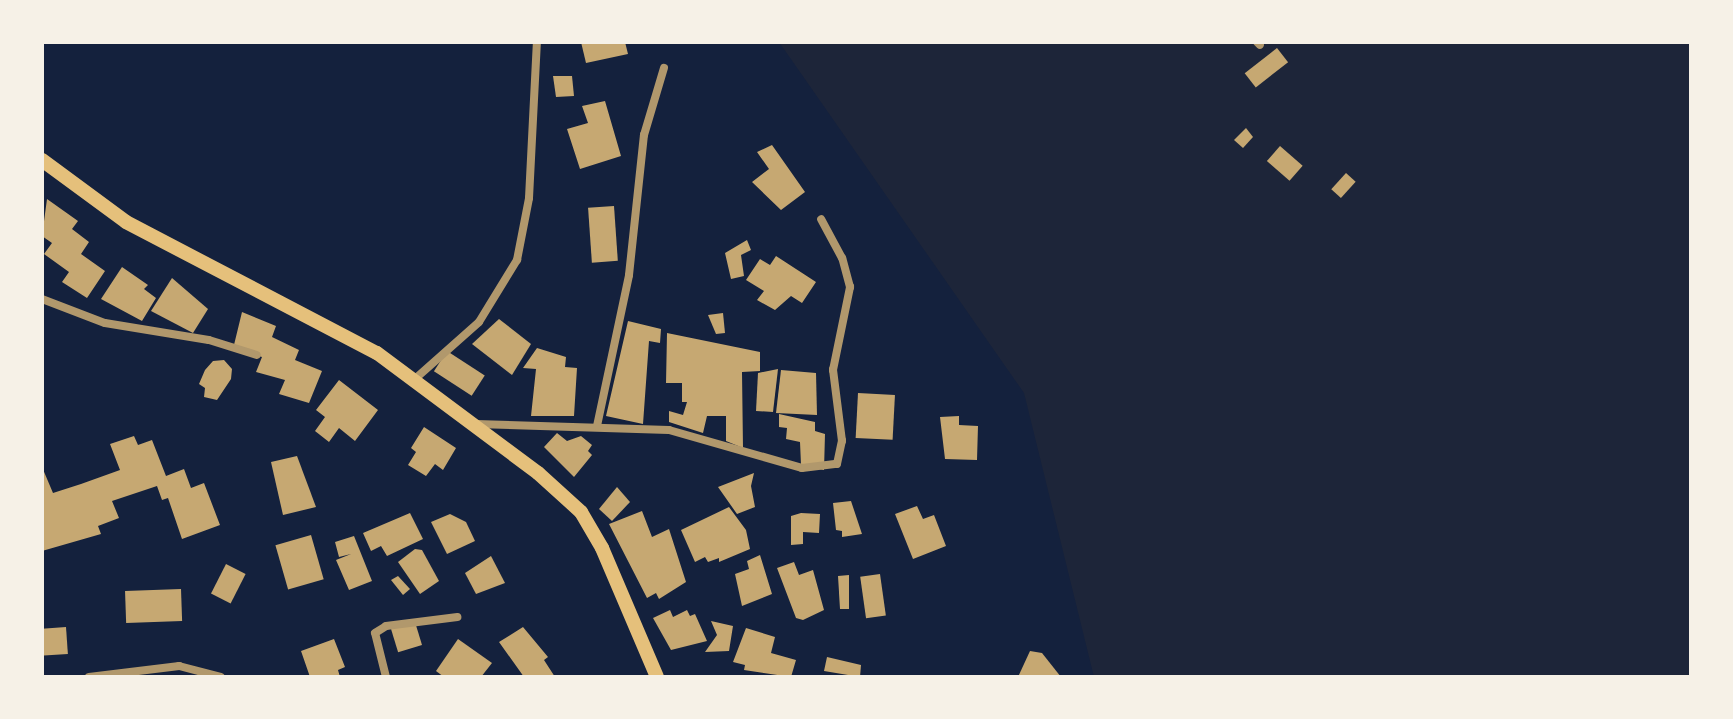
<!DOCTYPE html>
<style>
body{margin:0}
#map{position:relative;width:1733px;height:719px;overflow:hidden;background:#14213d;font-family:Inter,sans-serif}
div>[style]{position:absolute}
.green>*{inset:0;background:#1d2539}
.building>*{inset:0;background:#c6a872;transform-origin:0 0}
.minor>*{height:8px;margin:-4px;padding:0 4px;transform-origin:4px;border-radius:4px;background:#b1986c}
.primary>*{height:14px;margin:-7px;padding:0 7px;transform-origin:7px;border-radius:7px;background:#e5c07b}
span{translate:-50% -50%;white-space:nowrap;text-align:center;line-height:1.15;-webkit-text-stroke:6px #f6f1e7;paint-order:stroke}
.frame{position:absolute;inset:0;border:44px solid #f6f1e7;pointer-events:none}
</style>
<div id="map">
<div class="green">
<div style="clip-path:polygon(779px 42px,1691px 42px,1691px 677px,1094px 677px,1024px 393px)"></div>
</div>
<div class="building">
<div style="clip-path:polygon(581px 42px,625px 42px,628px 54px,586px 63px)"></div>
<div style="left:1277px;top:48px;width:18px;height:41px;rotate:52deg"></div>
<div style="clip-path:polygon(553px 76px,572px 76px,574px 96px,556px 97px)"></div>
<div style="clip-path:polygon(605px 101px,621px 156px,580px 169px,567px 129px,588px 123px,582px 106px)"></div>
<div style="clip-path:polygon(1246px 128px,1253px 137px,1243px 148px,1234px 140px)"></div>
<div style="clip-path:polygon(772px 145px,805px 192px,781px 210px,752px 182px,769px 169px,757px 152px)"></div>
<div style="left:1280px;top:146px;width:30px;height:20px;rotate:41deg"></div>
<div style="left:1346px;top:173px;width:13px;height:22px;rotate:42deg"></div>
<div style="clip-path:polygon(47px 199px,78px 221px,72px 229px,89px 242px,81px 254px,105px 271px,87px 298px,62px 282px,69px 272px,44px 254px,52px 243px,42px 236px)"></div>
<div style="left:614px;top:206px;width:55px;height:26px;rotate:86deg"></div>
<div style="clip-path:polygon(747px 240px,751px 250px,741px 255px,744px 276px,731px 279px,725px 253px)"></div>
<div style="clip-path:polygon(776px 256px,816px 282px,802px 303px,791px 296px,775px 310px,757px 300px,764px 291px,746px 280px,760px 259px,770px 265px)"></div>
<div style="clip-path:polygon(122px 267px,148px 285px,144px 289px,156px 298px,142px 321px,101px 299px)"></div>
<div style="clip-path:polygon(172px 278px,208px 309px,193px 333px,151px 311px)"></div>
<div style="clip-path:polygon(242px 312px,276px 326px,272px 337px,299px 350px,295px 360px,322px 371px,309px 403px,279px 394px,285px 380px,256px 372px,262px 357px,233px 349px)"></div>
<div style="clip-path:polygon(723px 313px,725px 333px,716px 334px,708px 315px)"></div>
<div style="clip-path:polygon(499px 319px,531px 344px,512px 375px,472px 344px)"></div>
<div style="clip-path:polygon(628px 321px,661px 329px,660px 343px,649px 341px,643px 424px,606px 416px)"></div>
<div style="clip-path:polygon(667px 333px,760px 352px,760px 371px,742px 372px,743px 448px,726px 441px,726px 416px,707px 416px,703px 433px,669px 422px,669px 411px,683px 415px,687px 402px,682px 402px,682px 383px,666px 383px)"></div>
<div style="clip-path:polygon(537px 348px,566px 357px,565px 367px,577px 368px,574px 416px,531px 416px,536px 369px,523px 368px)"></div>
<div style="left:447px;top:351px;width:45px;height:24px;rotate:33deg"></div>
<div style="clip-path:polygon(224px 360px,232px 369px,231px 379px,217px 400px,204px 397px,205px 388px,199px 384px,205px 370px,213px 361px)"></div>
<div style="clip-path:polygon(778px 369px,773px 412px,756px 411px,758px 373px)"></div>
<div style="clip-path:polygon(781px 370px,816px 373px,817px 415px,776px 413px)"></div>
<div style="clip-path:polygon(339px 380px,378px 410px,355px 441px,339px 428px,329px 442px,315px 431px,325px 417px,316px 410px)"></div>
<div style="left:858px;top:393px;width:37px;height:45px;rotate:3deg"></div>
<div style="clip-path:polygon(779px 414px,815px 422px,815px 431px,825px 434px,824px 470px,801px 465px,800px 442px,786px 439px,787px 428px,779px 427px)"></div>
<div style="clip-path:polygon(959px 416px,959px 425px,978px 426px,977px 460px,945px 459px,940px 417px)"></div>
<div style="clip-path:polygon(424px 427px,456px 448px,443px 470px,435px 464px,426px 476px,408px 465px,416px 452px,411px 448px)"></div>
<div style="clip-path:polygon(557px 433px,567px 441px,581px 436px,592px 445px,588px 451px,592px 455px,574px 477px,544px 447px)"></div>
<div style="clip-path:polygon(134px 436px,138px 445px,152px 440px,166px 476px,184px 469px,191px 488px,204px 483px,220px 525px,182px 539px,168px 498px,162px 500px,157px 486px,112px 501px,119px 518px,98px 526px,101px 534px,42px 551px,42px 467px,53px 493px,81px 484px,120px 470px,110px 444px)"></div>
<div style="clip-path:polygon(297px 456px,316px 507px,283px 515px,271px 462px)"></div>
<div style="clip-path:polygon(754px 473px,751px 486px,755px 507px,737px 514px,718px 487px)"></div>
<div style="clip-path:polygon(617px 487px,630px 502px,612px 521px,599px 509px)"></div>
<div style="clip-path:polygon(851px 501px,862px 534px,842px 537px,842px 531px,836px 530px,833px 503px)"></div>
<div style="clip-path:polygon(917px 506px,923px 519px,934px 515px,946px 546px,913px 559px,895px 514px)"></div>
<div style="clip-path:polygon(729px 507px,746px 530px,750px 549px,719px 562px,719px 558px,708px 562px,705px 557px,695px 562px,681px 530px)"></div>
<div style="clip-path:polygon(642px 511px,652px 537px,669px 529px,686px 582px,659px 599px,656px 593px,647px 598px,609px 524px)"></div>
<div style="clip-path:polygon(410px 513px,423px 539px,387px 556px,381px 546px,371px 551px,363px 533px)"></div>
<div style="clip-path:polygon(801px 513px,820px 514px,819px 533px,803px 532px,803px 544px,791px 545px,791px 516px)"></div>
<div style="clip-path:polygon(450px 514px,466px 522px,475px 541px,447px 554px,431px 522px)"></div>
<div style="left:311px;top:535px;width:46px;height:37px;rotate:74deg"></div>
<div style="clip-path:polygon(354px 536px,372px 581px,349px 590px,336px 560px,351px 554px,339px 557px,335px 542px)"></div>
<div style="clip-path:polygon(415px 549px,422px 550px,439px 581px,420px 594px,398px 562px)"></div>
<div style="clip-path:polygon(760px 555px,772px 594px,742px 606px,735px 574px,749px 569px,747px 561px)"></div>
<div style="clip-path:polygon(491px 556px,505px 583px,476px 594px,465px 573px)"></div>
<div style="clip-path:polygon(794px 562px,799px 575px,813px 570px,824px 610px,803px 620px,796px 618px,777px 568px)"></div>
<div style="left:226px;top:564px;width:22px;height:33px;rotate:27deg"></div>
<div style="left:880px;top:574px;width:42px;height:20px;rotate:82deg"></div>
<div style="clip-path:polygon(849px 575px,849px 609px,840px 609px,838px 576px)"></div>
<div style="clip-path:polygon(398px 576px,410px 589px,403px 595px,391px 580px)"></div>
<div style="left:181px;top:589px;width:32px;height:56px;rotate:88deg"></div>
<div style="clip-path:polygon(670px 610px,673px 617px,687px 610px,690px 616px,695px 614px,707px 641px,671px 650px,653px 618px)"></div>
<div style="clip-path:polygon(711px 621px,733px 626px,729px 651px,705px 652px,717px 635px)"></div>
<div style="left:415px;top:622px;width:24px;height:25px;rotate:73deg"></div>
<div style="left:66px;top:627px;width:27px;height:24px;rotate:86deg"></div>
<div style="clip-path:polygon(523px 627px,548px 657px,544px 660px,555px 677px,524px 677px,499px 642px)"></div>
<div style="clip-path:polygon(746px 628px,775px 637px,771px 653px,796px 660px,791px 677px,744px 670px,745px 665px,733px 662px)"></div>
<div style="clip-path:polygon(334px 639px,345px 667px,338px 670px,340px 677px,310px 677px,301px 651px)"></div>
<div style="clip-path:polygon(458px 639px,492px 663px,481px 677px,444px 677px,436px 671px)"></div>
<div style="clip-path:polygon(1030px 651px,1042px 653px,1061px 677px,1018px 677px)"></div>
<div style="clip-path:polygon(827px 657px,861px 665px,860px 677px,824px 671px)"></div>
</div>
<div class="minor">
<div style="left:1257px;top:42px;width:4px;rotate:45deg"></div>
<div style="left:42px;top:299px;width:67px;rotate:20.9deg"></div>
<div style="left:105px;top:323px;width:105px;rotate:9.3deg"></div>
<div style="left:209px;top:340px;width:50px;rotate:17.4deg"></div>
<div style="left:416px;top:378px;width:84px;rotate:-41.6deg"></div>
<div style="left:479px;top:322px;width:73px;rotate:-58.5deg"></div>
<div style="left:517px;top:260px;width:63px;rotate:-79deg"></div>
<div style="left:529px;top:198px;width:156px;rotate:-87.1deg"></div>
<div style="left:476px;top:424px;width:193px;rotate:1.8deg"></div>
<div style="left:669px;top:430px;width:138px;rotate:15.9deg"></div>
<div style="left:802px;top:468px;width:35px;rotate:-7deg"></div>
<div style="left:837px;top:464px;width:24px;rotate:-78deg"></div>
<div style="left:842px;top:441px;width:72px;rotate:-97.2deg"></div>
<div style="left:833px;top:370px;width:85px;rotate:-78.4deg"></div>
<div style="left:850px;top:287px;width:30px;rotate:-105deg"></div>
<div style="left:842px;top:258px;width:44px;rotate:-118.3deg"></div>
<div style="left:597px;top:426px;width:154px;rotate:-78deg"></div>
<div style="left:629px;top:275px;width:141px;rotate:-83.9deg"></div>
<div style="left:644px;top:135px;width:70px;rotate:-73.4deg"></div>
<div style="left:89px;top:677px;width:91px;rotate:-7deg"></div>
<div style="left:179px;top:666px;width:43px;rotate:14.7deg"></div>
<div style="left:386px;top:677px;width:45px;rotate:-104deg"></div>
<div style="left:375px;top:633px;width:13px;rotate:-32deg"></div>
<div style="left:386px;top:626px;width:72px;rotate:-7.2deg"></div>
</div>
<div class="primary">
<div style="left:42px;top:160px;width:104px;rotate:36.4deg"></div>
<div style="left:126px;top:222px;width:283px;rotate:27.6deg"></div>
<div style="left:377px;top:353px;width:201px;rotate:36.7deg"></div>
<div style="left:538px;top:473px;width:58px;rotate:42.2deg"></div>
<div style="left:581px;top:512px;width:42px;rotate:59.7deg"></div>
<div style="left:602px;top:548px;width:140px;rotate:66.9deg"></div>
</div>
<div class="frame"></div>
</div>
